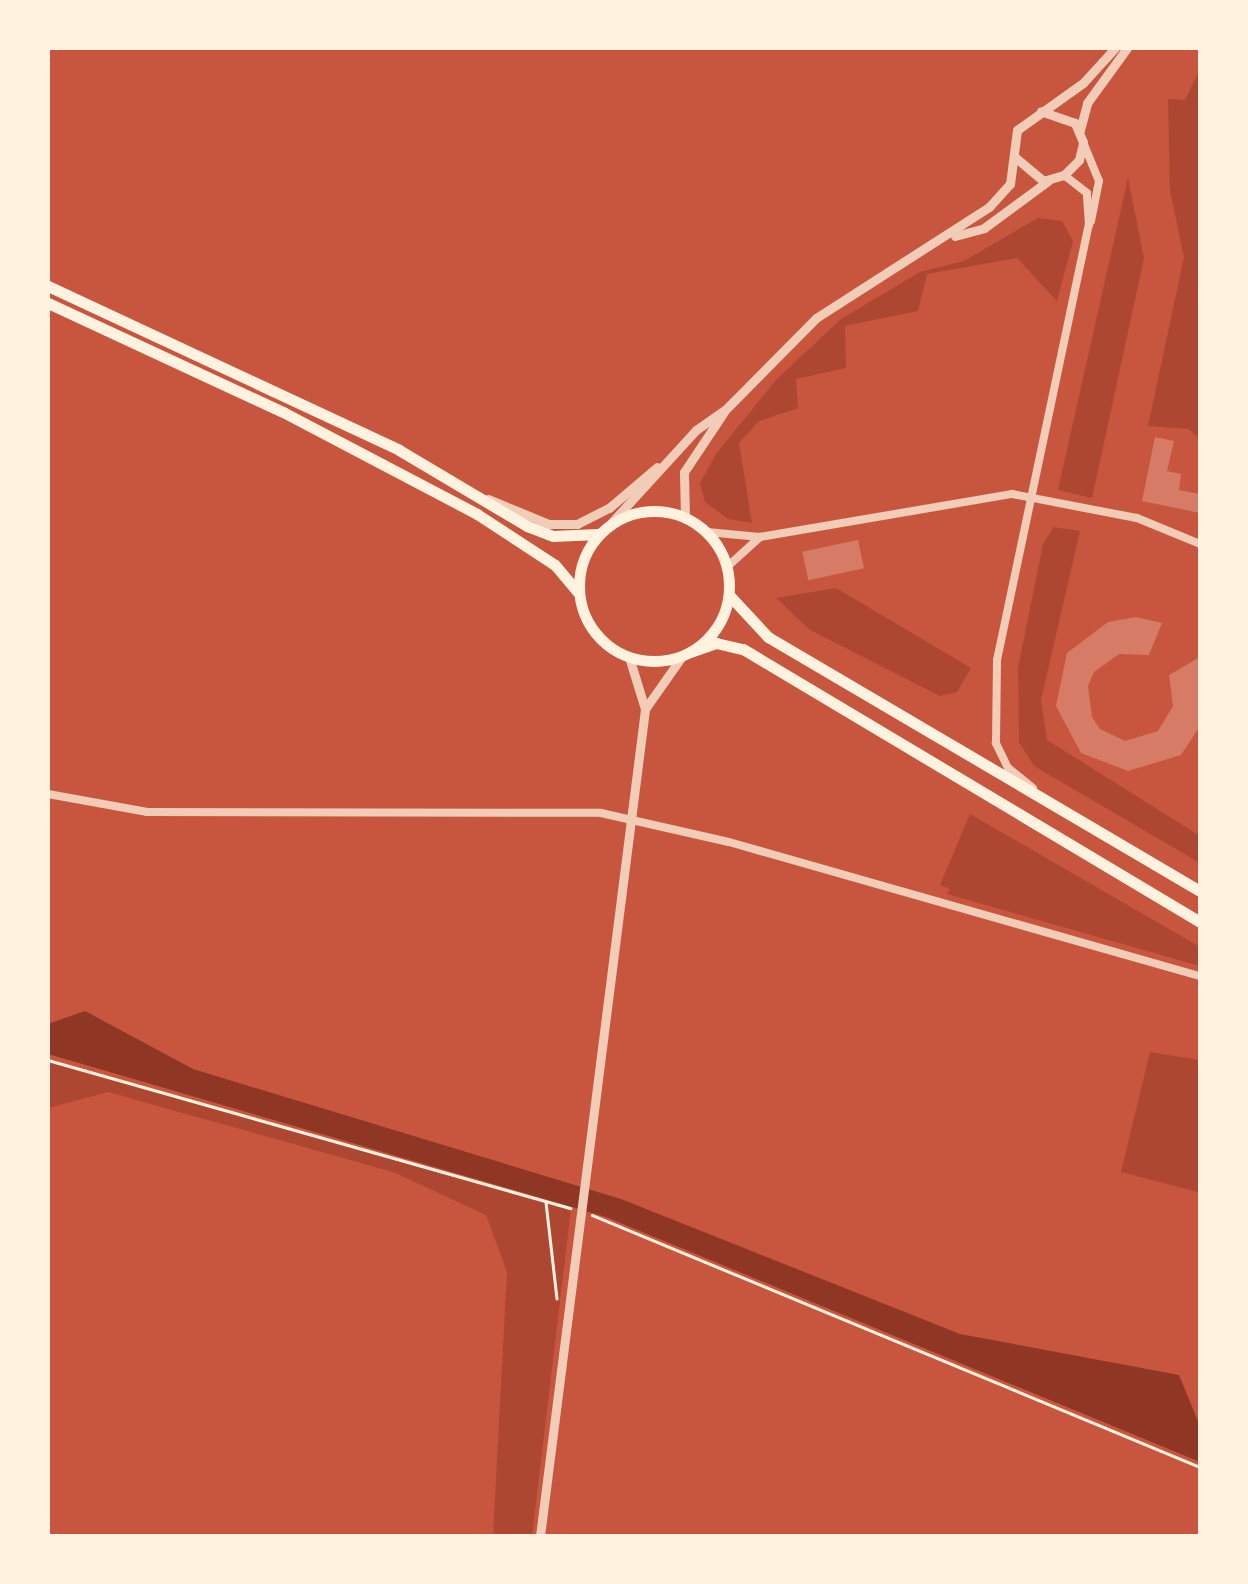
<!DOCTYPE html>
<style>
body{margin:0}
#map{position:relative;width:1248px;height:1584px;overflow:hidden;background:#c8553d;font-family:"Open Sans",sans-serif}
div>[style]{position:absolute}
.green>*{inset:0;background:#ae4732}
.water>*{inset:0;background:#8f3625}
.building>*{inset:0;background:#d67c66;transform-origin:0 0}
.path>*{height:2.5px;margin:-1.25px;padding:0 1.25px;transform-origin:1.25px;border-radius:1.25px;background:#fff3e0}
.minor>*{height:8px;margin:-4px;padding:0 4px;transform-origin:4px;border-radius:4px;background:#f1ccb7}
.tertiary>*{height:9px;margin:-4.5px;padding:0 4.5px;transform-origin:4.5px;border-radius:4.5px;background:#f1ccb7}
.primary>*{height:11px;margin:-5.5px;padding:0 5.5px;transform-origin:5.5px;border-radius:5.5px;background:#fff3e0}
.primary>.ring{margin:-5.5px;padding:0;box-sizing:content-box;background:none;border:11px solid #fff3e0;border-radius:50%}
span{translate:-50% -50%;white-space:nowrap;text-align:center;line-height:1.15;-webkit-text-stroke:10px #fff3e0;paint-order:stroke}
.frame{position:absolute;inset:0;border:50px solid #fff3e0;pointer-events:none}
</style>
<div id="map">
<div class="green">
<div style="clip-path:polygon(1200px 69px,1200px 439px,1189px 429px,1148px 426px,1184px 257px,1170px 191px,1168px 99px,1185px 100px)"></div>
<div style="clip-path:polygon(1128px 178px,1144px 258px,1092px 498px,1058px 490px)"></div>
<div style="clip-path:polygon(1038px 218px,1062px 221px,1073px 241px,1057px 301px,1017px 258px,927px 274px,918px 311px,845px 326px,846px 368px,796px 379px,798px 408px,759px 421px,739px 443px,752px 523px,728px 519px,705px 502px,700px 483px,716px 454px,776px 380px,841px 319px,920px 272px,964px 261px)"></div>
<div style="clip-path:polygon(1054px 527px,1080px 531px,1041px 700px,1047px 740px,1200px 836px,1200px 863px,1034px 766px,1019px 742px,1018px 668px,1043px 544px)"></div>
<div style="clip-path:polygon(836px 588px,971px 668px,957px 692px,940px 696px,810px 630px,776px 598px)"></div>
<div style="clip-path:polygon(970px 814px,1200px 947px,1200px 966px,947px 894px,950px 889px,940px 885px)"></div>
<div style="clip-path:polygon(1150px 1052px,1200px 1060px,1198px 1192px,1121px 1172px)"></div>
<div style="clip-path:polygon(48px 1060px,571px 1209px,532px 1536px,493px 1536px,507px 1272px,486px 1215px,393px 1172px,108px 1092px,48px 1108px)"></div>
</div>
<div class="water">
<div style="clip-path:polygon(85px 1011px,193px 1069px,621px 1199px,960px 1334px,1179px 1375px,1200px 1426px,1200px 1462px,606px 1217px,48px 1054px,48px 1024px)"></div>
</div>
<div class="building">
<div style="clip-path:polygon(1155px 437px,1174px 441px,1167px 471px,1181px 474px,1179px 490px,1200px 494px,1200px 513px,1142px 501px)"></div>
<div style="left:858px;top:540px;width:29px;height:57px;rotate:78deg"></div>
<div style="clip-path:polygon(1136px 617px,1162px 623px,1149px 655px,1119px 654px,1094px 672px,1088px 686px,1092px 717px,1100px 729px,1125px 741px,1158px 731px,1173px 706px,1169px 675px,1200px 657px,1200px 726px,1181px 755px,1128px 771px,1081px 753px,1056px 706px,1067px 653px,1108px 622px)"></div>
</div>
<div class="path">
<div style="left:48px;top:1060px;width:543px;rotate:15.83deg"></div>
<div style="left:546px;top:1202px;width:97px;rotate:83.5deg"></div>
<div style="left:592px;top:1215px;width:658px;rotate:22.51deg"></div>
</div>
<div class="minor">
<div style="left:1083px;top:142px;width:42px;rotate:67.7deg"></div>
<div style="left:1099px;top:181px;width:41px;rotate:101.3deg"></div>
<div style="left:707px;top:532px;width:53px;rotate:5.4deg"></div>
<div style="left:760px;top:537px;width:256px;rotate:-9.7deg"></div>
<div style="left:1012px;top:494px;width:127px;rotate:10.9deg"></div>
<div style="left:1137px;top:518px;width:68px;rotate:22.4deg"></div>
<div style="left:727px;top:567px;width:45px;rotate:-42.3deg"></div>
<div style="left:1033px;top:788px;width:32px;rotate:-141deg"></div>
<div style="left:1008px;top:768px;width:28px;rotate:-116deg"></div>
<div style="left:996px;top:743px;width:83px;rotate:-89.3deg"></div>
<div style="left:997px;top:660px;width:445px;rotate:-78.1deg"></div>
<div style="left:1089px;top:225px;width:32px;rotate:-94deg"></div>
<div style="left:1087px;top:193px;width:29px;rotate:-142deg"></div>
<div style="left:48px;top:794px;width:101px;rotate:10.3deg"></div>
<div style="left:147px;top:812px;width:454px;rotate:0.1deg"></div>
<div style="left:601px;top:813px;width:131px;rotate:12.8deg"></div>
<div style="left:729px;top:842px;width:490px;rotate:15.9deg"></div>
</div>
<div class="tertiary">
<div style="left:1080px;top:130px;width:28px;rotate:-75deg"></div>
<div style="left:1087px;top:103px;width:68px;rotate:-54deg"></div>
<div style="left:1016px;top:158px;width:35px;rotate:40deg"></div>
<div style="left:1043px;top:181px;width:22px;rotate:-16deg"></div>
<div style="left:1064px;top:175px;width:21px;rotate:-45deg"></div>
<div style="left:1079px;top:160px;width:18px;rotate:-77deg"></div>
<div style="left:1083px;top:142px;width:21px;rotate:-113deg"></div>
<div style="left:1075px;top:123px;width:36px;rotate:-161deg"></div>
<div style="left:955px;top:236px;width:30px;rotate:-15deg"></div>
<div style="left:984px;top:228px;width:79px;rotate:-36.3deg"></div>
<div style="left:488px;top:499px;width:66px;rotate:22.3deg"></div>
<div style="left:549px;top:524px;width:28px"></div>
<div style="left:577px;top:524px;width:36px;rotate:-27deg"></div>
<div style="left:609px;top:508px;width:63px;rotate:-40.5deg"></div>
<div style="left:685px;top:517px;width:45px;rotate:-91.3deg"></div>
<div style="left:684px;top:472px;width:72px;rotate:-56.3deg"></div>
<div style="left:611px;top:523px;width:126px;rotate:-47.6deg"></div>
<div style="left:696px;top:430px;width:35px;rotate:-35deg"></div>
<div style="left:725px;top:410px;width:129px;rotate:-45.3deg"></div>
<div style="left:816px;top:318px;width:206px;rotate:-32.7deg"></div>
<div style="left:989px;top:207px;width:31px;rotate:-48deg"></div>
<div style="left:1010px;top:184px;width:54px;rotate:-82.6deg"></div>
<div style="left:1017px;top:130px;width:81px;rotate:-35.5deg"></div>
<div style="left:1083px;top:83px;width:47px;rotate:-47.6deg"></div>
<div style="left:645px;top:709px;width:66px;rotate:-54.9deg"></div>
<div style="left:540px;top:1536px;width:834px;rotate:-82.76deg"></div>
<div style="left:645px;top:709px;width:54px;rotate:-107.1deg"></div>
</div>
<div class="primary">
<div style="left:48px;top:286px;width:387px;rotate:25deg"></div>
<div style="left:399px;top:450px;width:149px;rotate:30.7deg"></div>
<div style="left:527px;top:526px;width:28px;rotate:21deg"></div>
<div style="left:553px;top:536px;width:45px;rotate:-2.5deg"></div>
<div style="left:48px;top:303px;width:259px;rotate:24.9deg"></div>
<div style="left:283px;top:412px;width:219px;rotate:27.7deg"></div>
<div style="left:477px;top:514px;width:93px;rotate:33.2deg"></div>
<div style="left:555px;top:565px;width:35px;rotate:50deg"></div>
<div class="ring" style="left:579px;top:511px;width:139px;height:139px"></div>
<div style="left:729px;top:595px;width:57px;rotate:47.1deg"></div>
<div style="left:768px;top:637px;width:501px;rotate:30.45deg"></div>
<div style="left:690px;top:652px;width:28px;rotate:-19deg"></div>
<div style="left:716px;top:643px;width:28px;rotate:13deg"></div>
<div style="left:743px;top:649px;width:532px;rotate:30.85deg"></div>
</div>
<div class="frame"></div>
</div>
